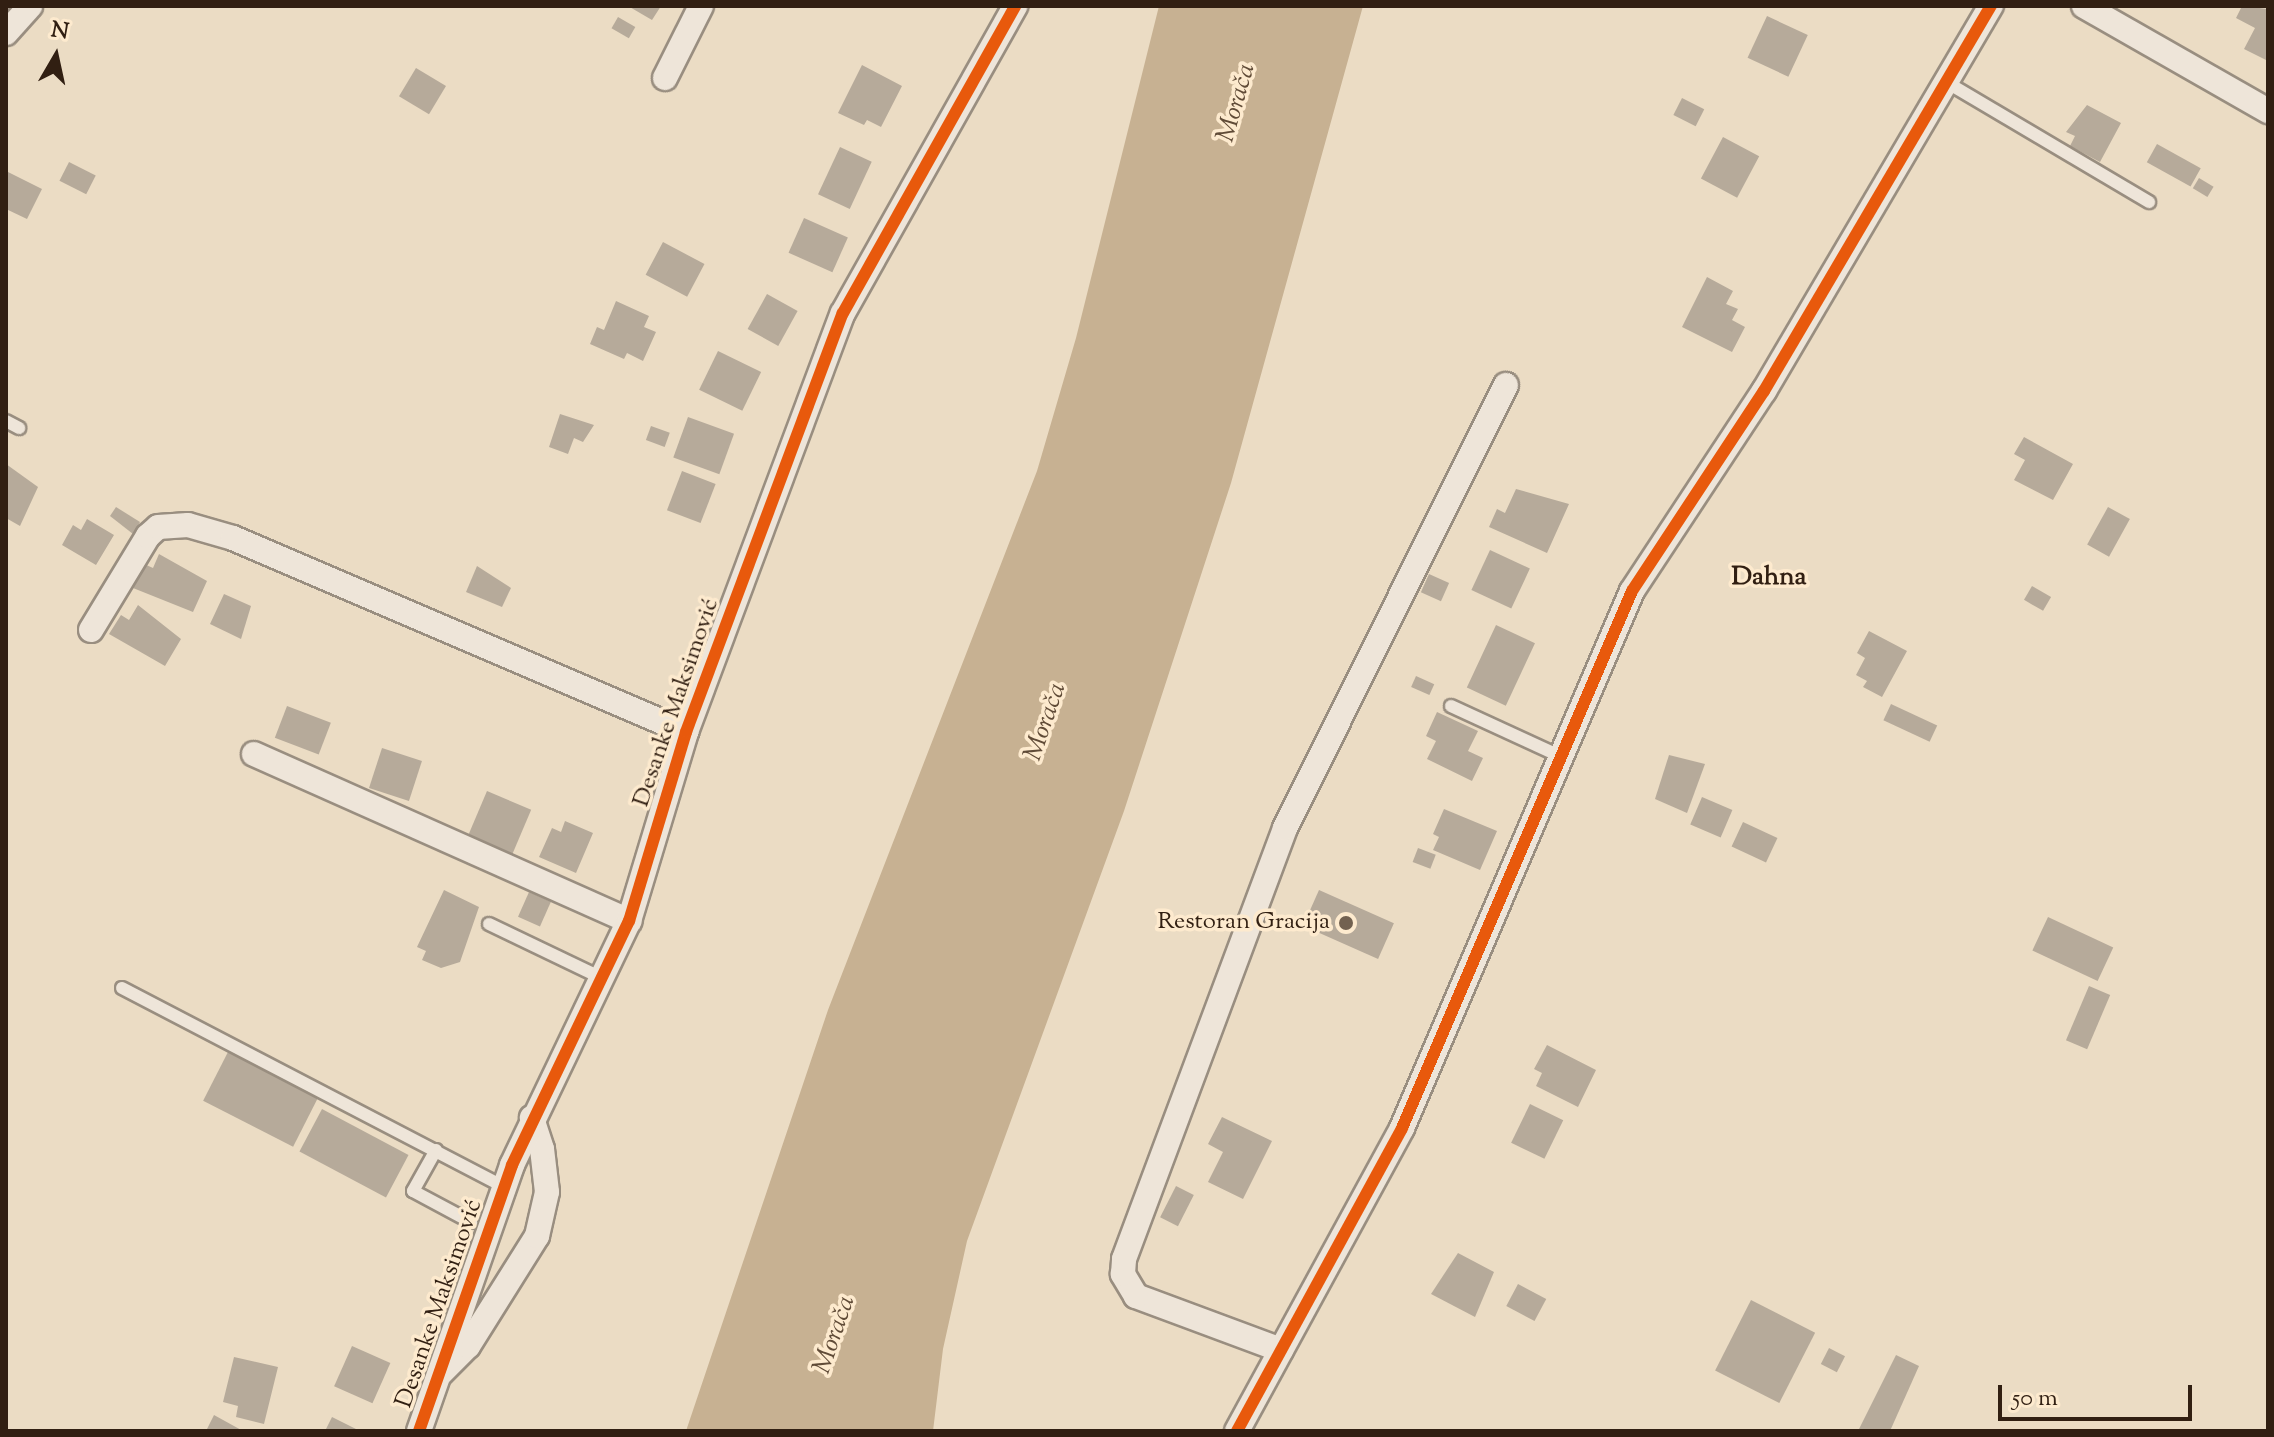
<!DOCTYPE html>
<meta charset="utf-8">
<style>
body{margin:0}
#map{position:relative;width:2274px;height:1437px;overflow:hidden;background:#ebdcc4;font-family:"Sorts Mill Goudy",serif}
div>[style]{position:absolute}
.water>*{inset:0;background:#c7b192}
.building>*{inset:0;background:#b6aa9a;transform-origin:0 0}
.roads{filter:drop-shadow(2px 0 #998e80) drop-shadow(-2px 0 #998e80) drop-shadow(0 2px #998e80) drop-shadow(0 -2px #998e80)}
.service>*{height:12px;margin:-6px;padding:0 6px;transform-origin:6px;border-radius:6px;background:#eee5d9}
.minor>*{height:24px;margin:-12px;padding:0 12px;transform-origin:12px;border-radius:12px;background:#eee5d9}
.cycleway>*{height:12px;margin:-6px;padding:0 6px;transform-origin:6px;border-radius:6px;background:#e8590c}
.dots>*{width:22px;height:22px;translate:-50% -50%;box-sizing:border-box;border:4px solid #fdeace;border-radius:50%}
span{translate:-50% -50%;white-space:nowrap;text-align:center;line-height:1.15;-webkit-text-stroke:7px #fdeace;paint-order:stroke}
.street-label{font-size:24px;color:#311f12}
.poi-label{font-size:24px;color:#311f12}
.right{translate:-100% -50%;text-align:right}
.water-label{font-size:26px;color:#604b37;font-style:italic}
.neighbourhood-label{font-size:26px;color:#311f12;font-weight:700}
.frame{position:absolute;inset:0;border:8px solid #311f12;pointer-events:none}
.north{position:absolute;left:16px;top:16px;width:80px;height:80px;-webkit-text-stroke:6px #fdeace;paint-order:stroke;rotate:9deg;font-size:22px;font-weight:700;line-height:32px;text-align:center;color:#311f12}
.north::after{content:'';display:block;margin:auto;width:28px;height:36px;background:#311f12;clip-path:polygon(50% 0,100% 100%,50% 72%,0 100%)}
.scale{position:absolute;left:1998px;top:1385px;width:194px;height:36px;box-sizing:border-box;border:4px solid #311f12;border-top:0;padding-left:10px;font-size:24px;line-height:28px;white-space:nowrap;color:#311f12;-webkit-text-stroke:6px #fdeace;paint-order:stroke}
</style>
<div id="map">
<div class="water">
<div style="clip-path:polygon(1159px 6px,1363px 6px,1231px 483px,1124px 811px,967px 1241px,943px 1349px,933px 1431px,686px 1431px,828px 1010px,1037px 471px,1076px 338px)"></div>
</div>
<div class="building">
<div style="clip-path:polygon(628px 6px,661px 6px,652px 20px)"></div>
<div style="clip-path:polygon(2242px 6px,2268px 9px,2268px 61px,2244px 49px,2255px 28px,2236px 18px)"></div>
<div style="left:1767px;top:16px;width:45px;height:46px;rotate:25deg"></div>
<div style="left:618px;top:17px;width:20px;height:13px;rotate:30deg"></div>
<div style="clip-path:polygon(862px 65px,902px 86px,881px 127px,867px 120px,864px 125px,838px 113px)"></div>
<div style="left:416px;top:68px;width:35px;height:33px;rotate:31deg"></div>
<div style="left:1682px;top:98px;width:25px;height:19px;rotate:27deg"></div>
<div style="clip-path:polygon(2087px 105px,2121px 123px,2100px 162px,2070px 146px,2075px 136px,2066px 132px)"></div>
<div style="left:1723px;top:137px;width:41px;height:47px;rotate:28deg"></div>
<div style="left:2157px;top:144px;width:50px;height:21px;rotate:29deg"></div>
<div style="left:840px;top:147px;width:35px;height:52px;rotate:25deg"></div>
<div style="left:69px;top:162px;width:30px;height:21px;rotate:27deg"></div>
<div style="clip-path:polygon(6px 171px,42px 189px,27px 219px,6px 209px)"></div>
<div style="left:2199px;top:178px;width:17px;height:12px;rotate:31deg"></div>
<div style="left:804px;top:218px;width:48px;height:38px;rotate:24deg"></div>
<div style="left:663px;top:242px;width:47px;height:37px;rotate:28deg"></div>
<div style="clip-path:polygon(1707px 277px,1733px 291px,1726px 304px,1738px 309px,1732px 320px,1745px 327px,1732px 352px,1682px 327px)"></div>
<div style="left:767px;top:294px;width:35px;height:40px;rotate:29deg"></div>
<div style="clip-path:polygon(616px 301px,649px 316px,644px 327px,656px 332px,643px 361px,627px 353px,624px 359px,590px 344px,597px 327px,604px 330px)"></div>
<div style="left:718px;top:351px;width:48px;height:43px;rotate:26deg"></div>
<div style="clip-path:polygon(560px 414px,594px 425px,583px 442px,574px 438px,568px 454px,549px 447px)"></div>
<div style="left:688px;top:417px;width:49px;height:43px;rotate:20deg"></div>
<div style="left:651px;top:426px;width:20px;height:15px;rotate:20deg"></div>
<div style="clip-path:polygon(2024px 437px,2073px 464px,2053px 500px,2014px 480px,2025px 460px,2014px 454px)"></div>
<div style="clip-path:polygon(6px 464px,38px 487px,20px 526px,6px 518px)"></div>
<div style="left:682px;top:471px;width:36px;height:42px;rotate:21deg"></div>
<div style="clip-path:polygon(1516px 489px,1569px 504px,1547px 553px,1489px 527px,1497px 509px,1505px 513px)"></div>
<div style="clip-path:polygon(116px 507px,140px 522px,133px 534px,110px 516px)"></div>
<div style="left:2108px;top:507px;width:25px;height:43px;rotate:29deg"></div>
<div style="clip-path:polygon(87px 519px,114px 535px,96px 565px,62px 545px,73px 525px,81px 530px)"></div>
<div style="left:1490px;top:550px;width:44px;height:44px;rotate:25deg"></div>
<div style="clip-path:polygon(159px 554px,207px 581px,193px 612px,133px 588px,144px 564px,153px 568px)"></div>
<div style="clip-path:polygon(477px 566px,511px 588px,502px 607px,466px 592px)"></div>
<div style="left:1429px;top:574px;width:22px;height:20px;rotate:24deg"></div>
<div style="left:2032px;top:586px;width:22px;height:16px;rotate:30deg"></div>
<div style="clip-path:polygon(224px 594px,251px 606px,241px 639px,210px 624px)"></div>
<div style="clip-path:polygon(138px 605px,181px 639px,165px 666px,109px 634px,121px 615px,129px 620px)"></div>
<div style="left:1496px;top:625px;width:43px;height:69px;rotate:25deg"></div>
<div style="clip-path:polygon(1869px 631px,1907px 651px,1882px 697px,1863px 687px,1867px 681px,1856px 675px,1865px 658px,1857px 653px)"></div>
<div style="left:1416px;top:676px;width:20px;height:12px;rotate:24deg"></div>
<div style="left:1891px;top:704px;width:51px;height:18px;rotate:25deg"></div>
<div style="left:287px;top:706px;width:47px;height:34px;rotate:21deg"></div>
<div style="clip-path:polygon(1437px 712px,1478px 731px,1468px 751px,1483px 758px,1472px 781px,1427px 759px,1436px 741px,1426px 736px)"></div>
<div style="left:382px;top:748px;width:42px;height:42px;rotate:18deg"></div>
<div style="clip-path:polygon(1669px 755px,1705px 764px,1687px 813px,1655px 799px)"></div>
<div style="left:487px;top:791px;width:48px;height:51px;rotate:23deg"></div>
<div style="left:1702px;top:797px;width:33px;height:30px;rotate:23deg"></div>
<div style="clip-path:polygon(1444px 809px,1497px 831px,1480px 870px,1433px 850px,1439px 837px,1433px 834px)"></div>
<div style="clip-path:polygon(565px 821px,593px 833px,576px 873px,539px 857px,552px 828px,561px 832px)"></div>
<div style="left:1743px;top:822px;width:38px;height:27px;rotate:25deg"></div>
<div style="left:1418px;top:848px;width:19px;height:15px;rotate:21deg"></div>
<div style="clip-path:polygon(444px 890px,479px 907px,460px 962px,441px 968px,422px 960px,426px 951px,417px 947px)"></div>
<div style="left:1319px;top:890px;width:82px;height:39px;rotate:24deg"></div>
<div style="left:529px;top:892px;width:24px;height:27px;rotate:24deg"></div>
<div style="left:2048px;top:917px;width:72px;height:37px;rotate:25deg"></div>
<div style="left:2089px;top:986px;width:23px;height:59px;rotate:23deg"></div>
<div style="clip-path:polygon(1547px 1045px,1596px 1070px,1578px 1107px,1536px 1086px,1542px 1073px,1534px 1069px)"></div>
<div style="left:229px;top:1050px;width:101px;height:57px;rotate:27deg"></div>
<div style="left:1530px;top:1104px;width:37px;height:43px;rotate:26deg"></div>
<div style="left:322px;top:1109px;width:98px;height:48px;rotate:28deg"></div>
<div style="clip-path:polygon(1222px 1117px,1272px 1141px,1243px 1199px,1208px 1182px,1223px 1152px,1208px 1144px)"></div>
<div style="left:1176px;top:1186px;width:20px;height:35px;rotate:27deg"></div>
<div style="clip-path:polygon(1458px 1253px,1494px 1272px,1475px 1317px,1431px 1294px)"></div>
<div style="left:1518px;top:1284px;width:32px;height:25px;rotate:28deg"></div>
<div style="left:1751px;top:1300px;width:72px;height:79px;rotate:27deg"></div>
<div style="left:352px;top:1346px;width:42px;height:44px;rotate:24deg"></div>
<div style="left:1829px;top:1348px;width:18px;height:18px;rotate:27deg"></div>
<div style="clip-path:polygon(1896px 1355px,1919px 1366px,1890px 1431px,1858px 1431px)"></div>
<div style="clip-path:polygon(234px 1357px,278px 1367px,264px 1424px,236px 1417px,238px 1406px,223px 1402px)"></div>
<div style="clip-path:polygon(214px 1415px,243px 1431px,206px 1431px)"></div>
<div style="clip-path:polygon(332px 1417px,360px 1431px,325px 1431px)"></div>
</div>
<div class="roads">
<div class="service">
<div style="left:1946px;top:82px;width:236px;rotate:30.6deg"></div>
<div style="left:6px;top:421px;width:15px;rotate:28deg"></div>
<div style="left:1451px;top:706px;width:122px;rotate:24.7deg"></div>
<div style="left:489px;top:924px;width:127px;rotate:25.6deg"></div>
<div style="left:122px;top:988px;width:431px;rotate:27.5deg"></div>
<div style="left:436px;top:1150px;width:47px;rotate:119.3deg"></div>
<div style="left:413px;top:1191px;width:66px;rotate:28.1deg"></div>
</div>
<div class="minor">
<div style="left:2084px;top:6px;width:212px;rotate:29.7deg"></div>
<div style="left:6px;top:33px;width:36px;rotate:-48deg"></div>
<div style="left:665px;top:78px;width:80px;rotate:-63.4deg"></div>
<div style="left:91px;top:630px;width:110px;rotate:-58.8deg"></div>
<div style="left:148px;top:536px;width:13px;rotate:-42deg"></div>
<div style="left:158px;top:527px;width:30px;rotate:-4deg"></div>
<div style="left:188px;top:525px;width:47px;rotate:16.1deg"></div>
<div style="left:233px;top:538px;width:493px;rotate:23.2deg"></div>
<div style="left:254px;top:754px;width:411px;rotate:24deg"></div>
<div style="left:1281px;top:1350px;width:155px;rotate:-159.6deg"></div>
<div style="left:1136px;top:1296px;width:26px;rotate:-121deg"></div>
<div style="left:1123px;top:1274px;width:15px;rotate:-86deg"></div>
<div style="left:1124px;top:1259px;width:460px;rotate:-69.5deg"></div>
<div style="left:1285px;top:828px;width:495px;rotate:-63.5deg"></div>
<div style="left:441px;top:1373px;width:38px;rotate:-45deg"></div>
<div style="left:468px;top:1346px;width:130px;rotate:-57.9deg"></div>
<div style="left:537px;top:1236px;width:45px;rotate:-77.2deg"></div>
<div style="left:547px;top:1192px;width:43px;rotate:-96.6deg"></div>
<div style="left:542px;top:1149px;width:33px;rotate:-108deg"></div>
<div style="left:419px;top:1431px;width:282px;rotate:-70.7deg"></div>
<div style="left:512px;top:1165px;width:271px;rotate:-64.4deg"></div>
<div style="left:629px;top:921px;width:197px;rotate:-73.2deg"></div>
<div style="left:686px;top:732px;width:447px;rotate:-69.5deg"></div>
<div style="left:843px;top:313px;width:352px;rotate:-60.7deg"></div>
<div style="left:1237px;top:1431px;width:345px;rotate:-61.4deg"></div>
<div style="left:1402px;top:1128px;width:584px;rotate:-66.81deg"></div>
<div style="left:1632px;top:591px;width:240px;rotate:-56.6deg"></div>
<div style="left:1764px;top:391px;width:447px;rotate:-59.5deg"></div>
</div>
</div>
<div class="cycleway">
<div style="left:419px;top:1431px;width:282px;rotate:-70.7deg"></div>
<div style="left:512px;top:1165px;width:271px;rotate:-64.4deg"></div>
<div style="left:629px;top:921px;width:197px;rotate:-73.2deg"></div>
<div style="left:686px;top:732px;width:447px;rotate:-69.5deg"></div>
<div style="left:843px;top:313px;width:352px;rotate:-60.7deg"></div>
<div style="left:1237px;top:1431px;width:345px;rotate:-61.4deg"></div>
<div style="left:1402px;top:1128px;width:584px;rotate:-66.81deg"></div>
<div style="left:1632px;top:591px;width:240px;rotate:-56.6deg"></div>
<div style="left:1764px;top:391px;width:447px;rotate:-59.5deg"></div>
</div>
<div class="dots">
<div style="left:1346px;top:923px;background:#726150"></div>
</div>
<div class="street-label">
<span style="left:677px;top:703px;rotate:-71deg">Desanke Maksimović</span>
<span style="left:440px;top:1304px;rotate:-71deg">Desanke Maksimović</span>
</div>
<div class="poi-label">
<span class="right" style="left:1330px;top:923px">Restoran Gracija</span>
</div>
<div class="water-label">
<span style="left:1237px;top:103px;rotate:-74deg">Morača</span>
<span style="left:1046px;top:722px;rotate:-71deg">Morača</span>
<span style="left:835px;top:1335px;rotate:-71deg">Morača</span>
</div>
<div class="neighbourhood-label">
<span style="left:1769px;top:578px">Dahna</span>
</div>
<div class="frame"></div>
<div class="north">N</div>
<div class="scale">50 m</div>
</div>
